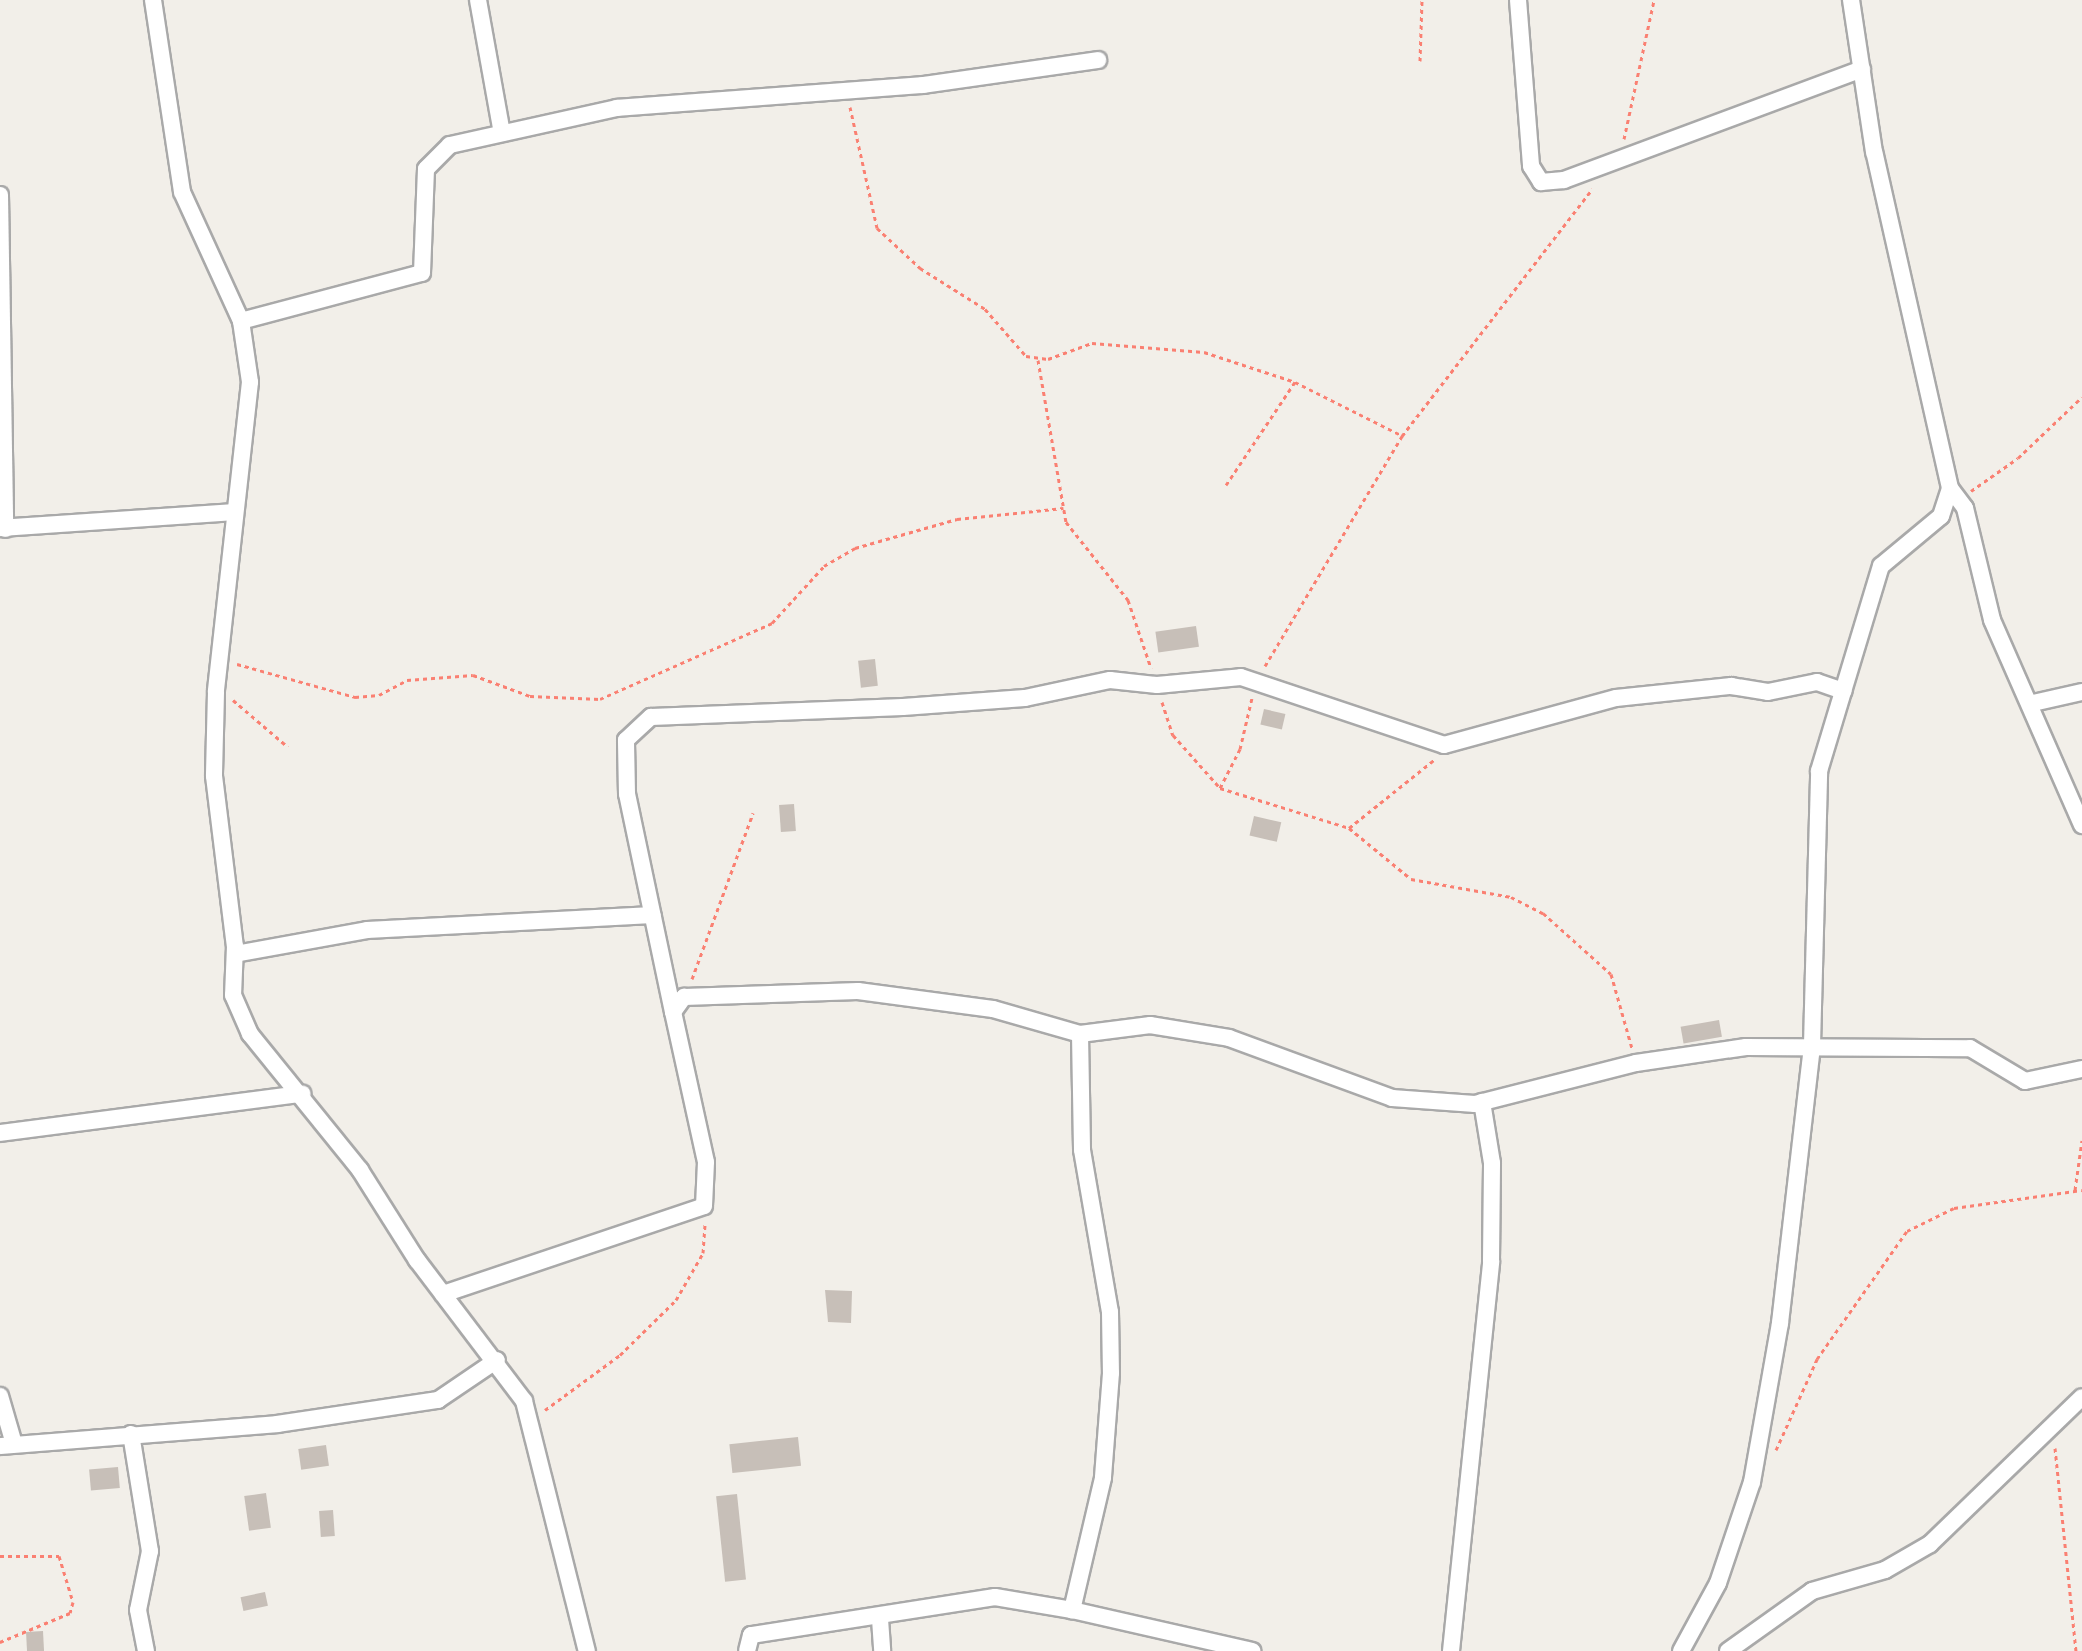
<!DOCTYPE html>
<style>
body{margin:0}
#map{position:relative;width:2082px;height:1651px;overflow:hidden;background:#f2efe9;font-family:Montserrat,sans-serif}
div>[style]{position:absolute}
.building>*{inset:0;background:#c7bfb8;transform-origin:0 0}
.path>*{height:3px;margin-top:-1.5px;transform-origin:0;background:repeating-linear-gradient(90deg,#fa8072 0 4px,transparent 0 8px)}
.roads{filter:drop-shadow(2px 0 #a9a9a9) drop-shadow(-2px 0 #a9a9a9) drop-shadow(0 2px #a9a9a9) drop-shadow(0 -2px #a9a9a9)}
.minor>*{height:16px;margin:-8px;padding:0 8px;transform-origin:8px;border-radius:8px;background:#fff}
span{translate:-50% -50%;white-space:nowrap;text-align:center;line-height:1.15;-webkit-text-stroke:6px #fff;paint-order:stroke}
</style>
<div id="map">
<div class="building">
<div style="left:1196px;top:626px;width:21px;height:41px;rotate:82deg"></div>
<div style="left:875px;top:659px;width:27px;height:17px;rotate:84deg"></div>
<div style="left:1264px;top:709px;width:22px;height:16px;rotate:13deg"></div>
<div style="left:794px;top:804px;width:27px;height:15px;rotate:86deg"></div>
<div style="left:1254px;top:816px;width:28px;height:20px;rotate:13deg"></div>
<div style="left:1719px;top:1020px;width:17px;height:39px;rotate:80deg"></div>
<div style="clip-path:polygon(825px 1290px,852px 1291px,851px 1323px,828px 1322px)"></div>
<div style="left:798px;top:1437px;width:29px;height:69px;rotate:84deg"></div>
<div style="left:326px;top:1445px;width:21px;height:28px;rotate:82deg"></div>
<div style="left:118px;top:1467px;width:21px;height:29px;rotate:85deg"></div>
<div style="left:266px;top:1493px;width:35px;height:22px;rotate:82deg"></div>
<div style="left:737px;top:1494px;width:86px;height:21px;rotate:84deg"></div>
<div style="left:333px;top:1510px;width:26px;height:14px;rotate:86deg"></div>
<div style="left:265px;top:1592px;width:14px;height:25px;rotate:78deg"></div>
<div style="left:43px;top:1631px;width:20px;height:17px;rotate:87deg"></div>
</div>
<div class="path">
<div style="left:1420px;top:61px;width:61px;rotate:-88.1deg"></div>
<div style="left:850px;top:107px;width:124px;rotate:77.4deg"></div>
<div style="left:877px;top:228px;width:59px;rotate:42.9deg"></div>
<div style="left:920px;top:268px;width:77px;rotate:32.2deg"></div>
<div style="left:985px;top:309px;width:62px;rotate:48.9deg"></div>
<div style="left:1026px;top:356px;width:22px;rotate:8deg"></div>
<div style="left:1048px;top:359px;width:47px;rotate:-20deg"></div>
<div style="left:1092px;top:343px;width:112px;rotate:4.6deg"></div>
<div style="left:1204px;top:352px;width:96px;rotate:18.2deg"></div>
<div style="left:1295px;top:382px;width:119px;rotate:26.6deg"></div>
<div style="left:1624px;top:139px;width:142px;rotate:-77.8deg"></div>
<div style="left:1038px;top:360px;width:164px;rotate:80.2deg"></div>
<div style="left:1066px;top:522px;width:100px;rotate:51.5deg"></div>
<div style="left:1128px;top:600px;width:72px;rotate:71.3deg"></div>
<div style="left:1226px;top:485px;width:124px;rotate:-56.2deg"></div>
<div style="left:1971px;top:491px;width:57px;rotate:-35.1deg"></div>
<div style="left:2018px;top:458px;width:88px;rotate:-43.6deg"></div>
<div style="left:237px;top:664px;width:123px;rotate:15.6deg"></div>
<div style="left:355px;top:697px;width:24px;rotate:-5deg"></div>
<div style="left:379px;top:695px;width:32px;rotate:-28deg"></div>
<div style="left:407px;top:680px;width:66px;rotate:-4.3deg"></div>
<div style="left:473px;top:675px;width:61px;rotate:20.2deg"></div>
<div style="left:530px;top:696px;width:70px;rotate:2.5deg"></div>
<div style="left:600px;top:699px;width:188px;rotate:-23.8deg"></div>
<div style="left:772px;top:623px;width:77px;rotate:-47.6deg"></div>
<div style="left:824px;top:566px;width:36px;rotate:-30deg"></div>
<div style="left:855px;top:548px;width:106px;rotate:-15.9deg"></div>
<div style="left:957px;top:519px;width:107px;rotate:-5.9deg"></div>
<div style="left:1265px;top:666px;width:268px;rotate:-59.2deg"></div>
<div style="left:1402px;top:436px;width:312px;rotate:-52.4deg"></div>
<div style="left:233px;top:700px;width:72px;rotate:40.5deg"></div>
<div style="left:1162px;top:702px;width:35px;rotate:72deg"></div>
<div style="left:1173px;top:735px;width:71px;rotate:48.4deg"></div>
<div style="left:1220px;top:788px;width:135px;rotate:17.2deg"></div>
<div style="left:1349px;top:828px;width:80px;rotate:39.4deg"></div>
<div style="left:1411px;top:879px;width:102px;rotate:10.2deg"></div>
<div style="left:1511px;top:897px;width:36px;rotate:27deg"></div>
<div style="left:1543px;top:913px;width:91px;rotate:41.9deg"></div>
<div style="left:1611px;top:974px;width:77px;rotate:74.2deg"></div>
<div style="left:1220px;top:788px;width:44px;rotate:-62.9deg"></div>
<div style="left:1240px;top:749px;width:52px;rotate:-76.8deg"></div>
<div style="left:1349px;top:828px;width:109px;rotate:-38.7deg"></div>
<div style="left:692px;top:979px;width:177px;rotate:-69.8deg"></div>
<div style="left:2075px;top:1190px;width:50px;rotate:-82deg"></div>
<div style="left:545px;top:1410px;width:93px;rotate:-36.3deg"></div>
<div style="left:620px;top:1355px;width:78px;rotate:-44.5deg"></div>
<div style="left:676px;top:1300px;width:54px;rotate:-60.1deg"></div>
<div style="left:703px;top:1253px;width:29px;rotate:-86deg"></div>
<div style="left:2055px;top:1448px;width:204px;rotate:84.1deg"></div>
<div style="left:1776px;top:1450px;width:100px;rotate:-65.7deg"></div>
<div style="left:1817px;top:1359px;width:156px;rotate:-54.9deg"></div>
<div style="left:1907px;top:1231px;width:52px;rotate:-26.1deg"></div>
<div style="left:1954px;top:1208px;width:129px;rotate:-8deg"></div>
<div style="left:0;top:1556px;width:59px"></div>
<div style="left:59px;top:1556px;width:48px;rotate:73.1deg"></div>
<div style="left:73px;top:1602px;width:11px;rotate:105deg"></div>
<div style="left:70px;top:1613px;width:76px;rotate:157.5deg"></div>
</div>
<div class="roads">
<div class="minor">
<div style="left:153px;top:0;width:194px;rotate:81.4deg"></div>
<div style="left:182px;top:192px;width:142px;rotate:65.4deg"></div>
<div style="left:241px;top:321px;width:62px;rotate:81.6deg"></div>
<div style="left:250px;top:382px;width:312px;rotate:96.3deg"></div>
<div style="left:216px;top:692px;width:84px;rotate:91.4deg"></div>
<div style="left:214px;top:776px;width:171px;rotate:83deg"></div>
<div style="left:235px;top:946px;width:49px;rotate:92.3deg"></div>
<div style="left:233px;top:995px;width:43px;rotate:66.4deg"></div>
<div style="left:250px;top:1034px;width:175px;rotate:51deg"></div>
<div style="left:360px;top:1170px;width:107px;rotate:57.7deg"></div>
<div style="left:417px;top:1260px;width:177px;rotate:52.8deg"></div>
<div style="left:524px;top:1401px;width:258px;rotate:75.9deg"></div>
<div style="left:478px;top:0;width:135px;rotate:79.8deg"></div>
<div style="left:1518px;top:0;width:167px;rotate:85.5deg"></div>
<div style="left:1531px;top:166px;width:19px;rotate:58deg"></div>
<div style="left:1541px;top:182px;width:23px;rotate:-5deg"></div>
<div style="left:1564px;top:180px;width:318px;rotate:-20.4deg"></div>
<div style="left:0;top:195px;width:334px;rotate:89.1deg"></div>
<div style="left:241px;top:321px;width:187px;rotate:-14.9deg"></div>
<div style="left:422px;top:273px;width:104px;rotate:-87.8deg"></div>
<div style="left:426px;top:169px;width:34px;rotate:-45deg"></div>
<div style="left:450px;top:145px;width:171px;rotate:-12.5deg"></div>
<div style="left:617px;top:108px;width:307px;rotate:-4.3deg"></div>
<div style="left:923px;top:85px;width:177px;rotate:-8.1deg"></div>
<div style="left:1950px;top:488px;width:25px;rotate:53deg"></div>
<div style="left:1965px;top:508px;width:115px;rotate:76.4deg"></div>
<div style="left:1992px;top:620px;width:224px;rotate:66.3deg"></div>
<div style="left:0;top:528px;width:235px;rotate:-3.9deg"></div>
<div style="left:2033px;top:703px;width:50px;rotate:-12.7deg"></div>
<div style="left:235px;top:954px;width:134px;rotate:-10.3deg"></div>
<div style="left:367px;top:930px;width:286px;rotate:-3deg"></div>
<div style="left:673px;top:1012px;width:223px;rotate:-101.9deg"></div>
<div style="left:627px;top:794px;width:54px;rotate:-91.1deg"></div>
<div style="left:626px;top:740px;width:34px;rotate:-43deg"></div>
<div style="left:651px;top:717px;width:252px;rotate:-2.3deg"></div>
<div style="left:903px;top:707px;width:122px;rotate:-4.2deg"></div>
<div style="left:1025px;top:698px;width:87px;rotate:-12deg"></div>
<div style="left:1110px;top:680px;width:47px;rotate:6.1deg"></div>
<div style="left:1157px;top:685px;width:84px;rotate:-5.4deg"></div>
<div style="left:1241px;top:677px;width:214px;rotate:18.5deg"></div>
<div style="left:1444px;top:745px;width:178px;rotate:-15.3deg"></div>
<div style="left:1616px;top:698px;width:116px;rotate:-6deg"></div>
<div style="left:1731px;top:686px;width:37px;rotate:9deg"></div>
<div style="left:1768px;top:692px;width:50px;rotate:-11.5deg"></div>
<div style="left:1817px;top:682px;width:28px;rotate:19deg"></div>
<div style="left:1080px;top:1034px;width:71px;rotate:-7.3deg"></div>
<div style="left:1150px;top:1025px;width:80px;rotate:9.3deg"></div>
<div style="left:1229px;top:1038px;width:174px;rotate:20.2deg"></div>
<div style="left:1392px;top:1098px;width:83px;rotate:4.1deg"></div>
<div style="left:1475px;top:1104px;width:166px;rotate:-14.3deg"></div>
<div style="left:1636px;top:1063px;width:111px;rotate:-8.3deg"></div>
<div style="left:1746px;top:1047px;width:224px;rotate:0.3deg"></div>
<div style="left:1970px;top:1048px;width:64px;rotate:31deg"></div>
<div style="left:2025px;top:1081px;width:58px;rotate:-11.9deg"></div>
<div style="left:0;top:1133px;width:305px;rotate:-7.4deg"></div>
<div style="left:443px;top:1294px;width:275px;rotate:-18.6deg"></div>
<div style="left:704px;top:1206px;width:44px;rotate:-87.4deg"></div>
<div style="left:706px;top:1162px;width:154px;rotate:-102.4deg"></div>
<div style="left:673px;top:1012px;width:19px;rotate:-54deg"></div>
<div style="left:684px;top:997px;width:174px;rotate:-2deg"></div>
<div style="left:858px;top:991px;width:136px;rotate:7.6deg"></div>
<div style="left:993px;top:1009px;width:91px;rotate:16deg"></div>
<div style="left:1080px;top:1034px;width:116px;rotate:89deg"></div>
<div style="left:1082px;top:1150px;width:164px;rotate:80.2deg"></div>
<div style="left:1110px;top:1312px;width:61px;rotate:89.1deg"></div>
<div style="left:1111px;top:1373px;width:105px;rotate:94.4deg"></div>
<div style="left:1103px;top:1478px;width:136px;rotate:103.2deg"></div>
<div style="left:1072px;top:1610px;width:78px;rotate:-170.4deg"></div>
<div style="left:995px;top:1597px;width:247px;rotate:171.1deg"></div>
<div style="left:751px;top:1635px;width:16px;rotate:104deg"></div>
<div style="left:0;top:1396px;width:50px;rotate:73.7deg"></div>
<div style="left:131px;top:1434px;width:119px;rotate:80.8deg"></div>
<div style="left:150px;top:1551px;width:60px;rotate:101.5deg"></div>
<div style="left:138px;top:1610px;width:42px;rotate:79deg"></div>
<div style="left:0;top:1446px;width:278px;rotate:-4.5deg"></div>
<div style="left:277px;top:1424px;width:163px;rotate:-8.5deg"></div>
<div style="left:438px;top:1400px;width:71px;rotate:-34.1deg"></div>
<div style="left:1072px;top:1610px;width:185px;rotate:12.8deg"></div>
<div style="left:880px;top:1619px;width:32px;rotate:86deg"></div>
<div style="left:1451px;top:1651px;width:392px;rotate:-84.1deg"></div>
<div style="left:1491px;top:1261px;width:98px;rotate:-89.4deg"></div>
<div style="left:1492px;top:1163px;width:62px;rotate:-99.3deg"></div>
<div style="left:1681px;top:1651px;width:77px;rotate:-61.4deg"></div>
<div style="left:1718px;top:1583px;width:107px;rotate:-71.4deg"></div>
<div style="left:1752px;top:1482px;width:161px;rotate:-80deg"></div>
<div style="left:1780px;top:1323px;width:280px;rotate:-83.4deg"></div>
<div style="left:1812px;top:1045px;width:274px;rotate:-88.5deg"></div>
<div style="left:1819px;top:771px;width:214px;rotate:-73.2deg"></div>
<div style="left:1881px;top:566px;width:78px;rotate:-39.8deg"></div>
<div style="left:1941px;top:516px;width:29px;rotate:-72deg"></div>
<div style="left:1950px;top:488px;width:344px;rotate:-102.7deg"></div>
<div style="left:1874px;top:152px;width:154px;rotate:-98.6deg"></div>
<div style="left:1728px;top:1651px;width:103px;rotate:-35.5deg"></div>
<div style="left:1812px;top:1591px;width:76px;rotate:-16deg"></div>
<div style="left:1885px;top:1570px;width:52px;rotate:-30deg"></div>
<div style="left:1930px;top:1544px;width:211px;rotate:-44deg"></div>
</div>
</div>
</div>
